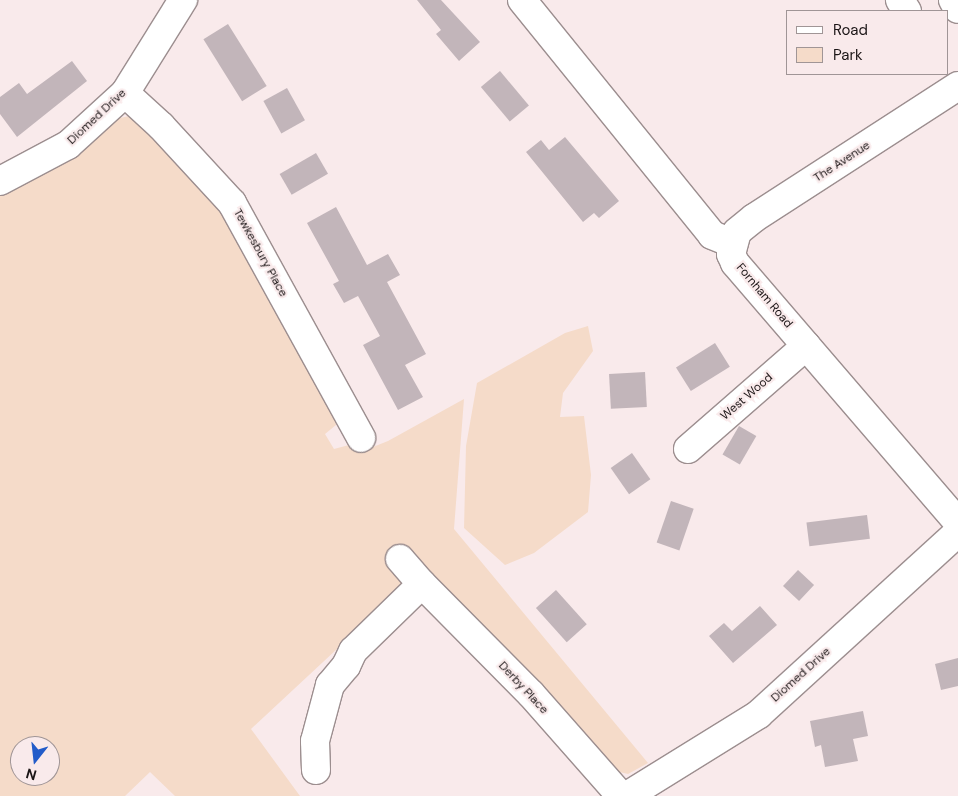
<!DOCTYPE html>
<style>
body{margin:0}
#map{position:relative;width:958px;height:796px;overflow:hidden;background:#f9eaeb;font-family:"DM Sans",sans-serif}
div>[style]{position:absolute}
.green>*{inset:0;background:#f5dbc9}
.building>*{inset:0;background:#c2b5ba;transform-origin:0 0}
.roads{filter:drop-shadow(1px 0 #9c8e8f) drop-shadow(-1px 0 #9c8e8f) drop-shadow(0 1px #9c8e8f) drop-shadow(0 -1px #9c8e8f)}
.minor>*{height:28px;margin:-14px;padding:0 14px;transform-origin:14px;border-radius:14px;background:#fff}
span{translate:-50% -50%;white-space:nowrap;text-align:center;line-height:1.15;-webkit-text-stroke:4.5px #f9eaeb;paint-order:stroke}
.street-label{font-size:12px;color:#1b1516}
.legend{position:absolute;left:786px;top:10px;width:162px;height:65px;box-sizing:border-box;background:#f9eaeb;border:1px solid #a09596;margin:0;padding:6px 9px;list-style:none;font-size:15px;color:#1b1516}
.legend li{display:flex;align-items:center;gap:10px;height:25px}
.legend b{width:25px;border:1px solid #a09596}
.north{position:absolute;left:10px;top:736px;width:50px;height:50px;box-sizing:border-box;background:#f9eaeb;border:1px solid #a09596;border-radius:50%;rotate:196deg;font-size:14px;font-weight:700;line-height:20px;text-align:center;color:#1b1516}
.north::after{content:'';display:block;margin:auto;width:18px;height:22px;background:#235cc9;clip-path:polygon(50% 0,100% 100%,50% 72%,0 100%)}
</style>
<div id="map">
<div class="green">
<div style="clip-path:polygon(evenodd,129px 116px,140px 121px,223px 209px,335px 412px,336px 425px,325px 434px,334px 449px,349px 445px,358px 453px,388px 441px,464px 399px,454px 529px,648px 763px,628px 774px,611px 770px,424px 568px,251px 729px,300px 796px,175px 796px,150px 772px,125px 796px,0 796px,0 194px,116px 119px,129px 116px,20px 746px,50px 746px,50px 776px,20px 776px,20px 746px)"></div>
<div style="clip-path:polygon(588px 326px,593px 351px,563px 393px,560px 417px,584px 416px,591px 475px,588px 512px,534px 553px,505px 565px,464px 528px,466px 446px,477px 383px,565px 333px)"></div>
</div>
<div class="building">
<div style="clip-path:polygon(417px 0,441px 0,480px 42px,459px 61px,436px 34px,441px 30px)"></div>
<div style="left:228px;top:24px;width:73px;height:29px;rotate:58deg"></div>
<div style="clip-path:polygon(72px 61px,87px 81px,17px 137px,0 114px,0 97px,19px 83px,27px 94px)"></div>
<div style="left:500px;top:71px;width:45px;height:25px;rotate:50deg"></div>
<div style="left:287px;top:88px;width:37px;height:27px;rotate:61deg"></div>
<div style="clip-path:polygon(565px 137px,619px 201px,599px 218px,594px 213px,583px 222px,526px 152px,541px 140px,549px 150px)"></div>
<div style="left:316px;top:153px;width:24px;height:42px;rotate:60deg"></div>
<div style="clip-path:polygon(336px 207px,367px 265px,388px 254px,400px 275px,387px 282px,426px 354px,405px 365px,423px 397px,398px 410px,363px 345px,380px 336px,358px 296px,344px 303px,333px 284px,339px 281px,307px 223px)"></div>
<div style="left:715px;top:343px;width:28px;height:46px;rotate:58deg"></div>
<div style="left:645px;top:372px;width:35px;height:36px;rotate:87deg"></div>
<div style="left:739px;top:426px;width:20px;height:33px;rotate:30deg"></div>
<div style="left:632px;top:453px;width:32px;height:26px;rotate:55deg"></div>
<div style="left:671px;top:501px;width:24px;height:44px;rotate:19deg"></div>
<div style="left:867px;top:515px;width:24px;height:61px;rotate:83deg"></div>
<div style="left:798px;top:570px;width:22px;height:22px;rotate:43deg"></div>
<div style="left:556px;top:590px;width:46px;height:27px;rotate:48deg"></div>
<div style="clip-path:polygon(760px 606px,777px 625px,733px 663px,709px 636px,724px 623px,732px 631px)"></div>
<div style="clip-path:polygon(958px 658px,958px 686px,941px 690px,935px 664px)"></div>
<div style="clip-path:polygon(863px 711px,868px 736px,853px 739px,858px 761px,825px 767px,821px 745px,815px 747px,810px 721px)"></div>
</div>
<div class="roads">
<div class="minor">
<div style="left:522px;top:0;width:302px;rotate:51deg"></div>
<div style="left:712px;top:235px;width:22px;rotate:22deg"></div>
<div style="left:900px;top:0;width:13px;rotate:58deg"></div>
<div style="left:953px;top:0;width:10px;rotate:61deg"></div>
<div style="left:958px;top:86px;width:243px;rotate:147.1deg"></div>
<div style="left:754px;top:218px;width:22px;rotate:141deg"></div>
<div style="left:737px;top:232px;width:23px;rotate:105deg"></div>
<div style="left:731px;top:254px;width:10px;rotate:66deg"></div>
<div style="left:735px;top:263px;width:342px;rotate:49.3deg"></div>
<div style="left:125px;top:93px;width:49px;rotate:42.5deg"></div>
<div style="left:161px;top:126px;width:105px;rotate:47.3deg"></div>
<div style="left:232px;top:203px;width:268px;rotate:61.2deg"></div>
<div style="left:0;top:181px;width:77px;rotate:-27.9deg"></div>
<div style="left:68px;top:145px;width:77px;rotate:-42.4deg"></div>
<div style="left:125px;top:93px;width:110px;rotate:-58.1deg"></div>
<div style="left:688px;top:449px;width:157px;rotate:-41.1deg"></div>
<div style="left:400px;top:559px;width:33px;rotate:49deg"></div>
<div style="left:316px;top:770px;width:29px;rotate:-92deg"></div>
<div style="left:315px;top:741px;width:58px;rotate:-75deg"></div>
<div style="left:330px;top:685px;width:25px;rotate:-50deg"></div>
<div style="left:346px;top:666px;width:17px;rotate:-65deg"></div>
<div style="left:353px;top:651px;width:96px;rotate:-44.2deg"></div>
<div style="left:422px;top:584px;width:155px;rotate:45.3deg"></div>
<div style="left:531px;top:694px;width:136px;rotate:48.6deg"></div>
<div style="left:627px;top:796px;width:155px;rotate:-31.8deg"></div>
<div style="left:759px;top:714px;width:270px;rotate:-42.4deg"></div>
</div>
</div>
<div class="street-label">
<span style="left:97px;top:117px;rotate:-43deg">Diomed Drive</span>
<span style="left:842px;top:162px;rotate:-33deg">The Avenue</span>
<span style="left:260px;top:253px;rotate:61deg">Tewkesbury Place</span>
<span style="left:764px;top:296px;rotate:50deg">Fornham Road</span>
<span style="left:747px;top:397px;rotate:-41deg">West Wood</span>
<span style="left:801px;top:675px;rotate:-42deg">Diomed Drive</span>
<span style="left:523px;top:688px;rotate:47deg">Derby Place</span>
</div>
<ul class="legend">
<li><b style="height:6px;background:#fff"></b>Road</li>
<li><b style="height:14px;background:#f5dbc9"></b>Park</li>
</ul>
<div class="north">N</div>
</div>
